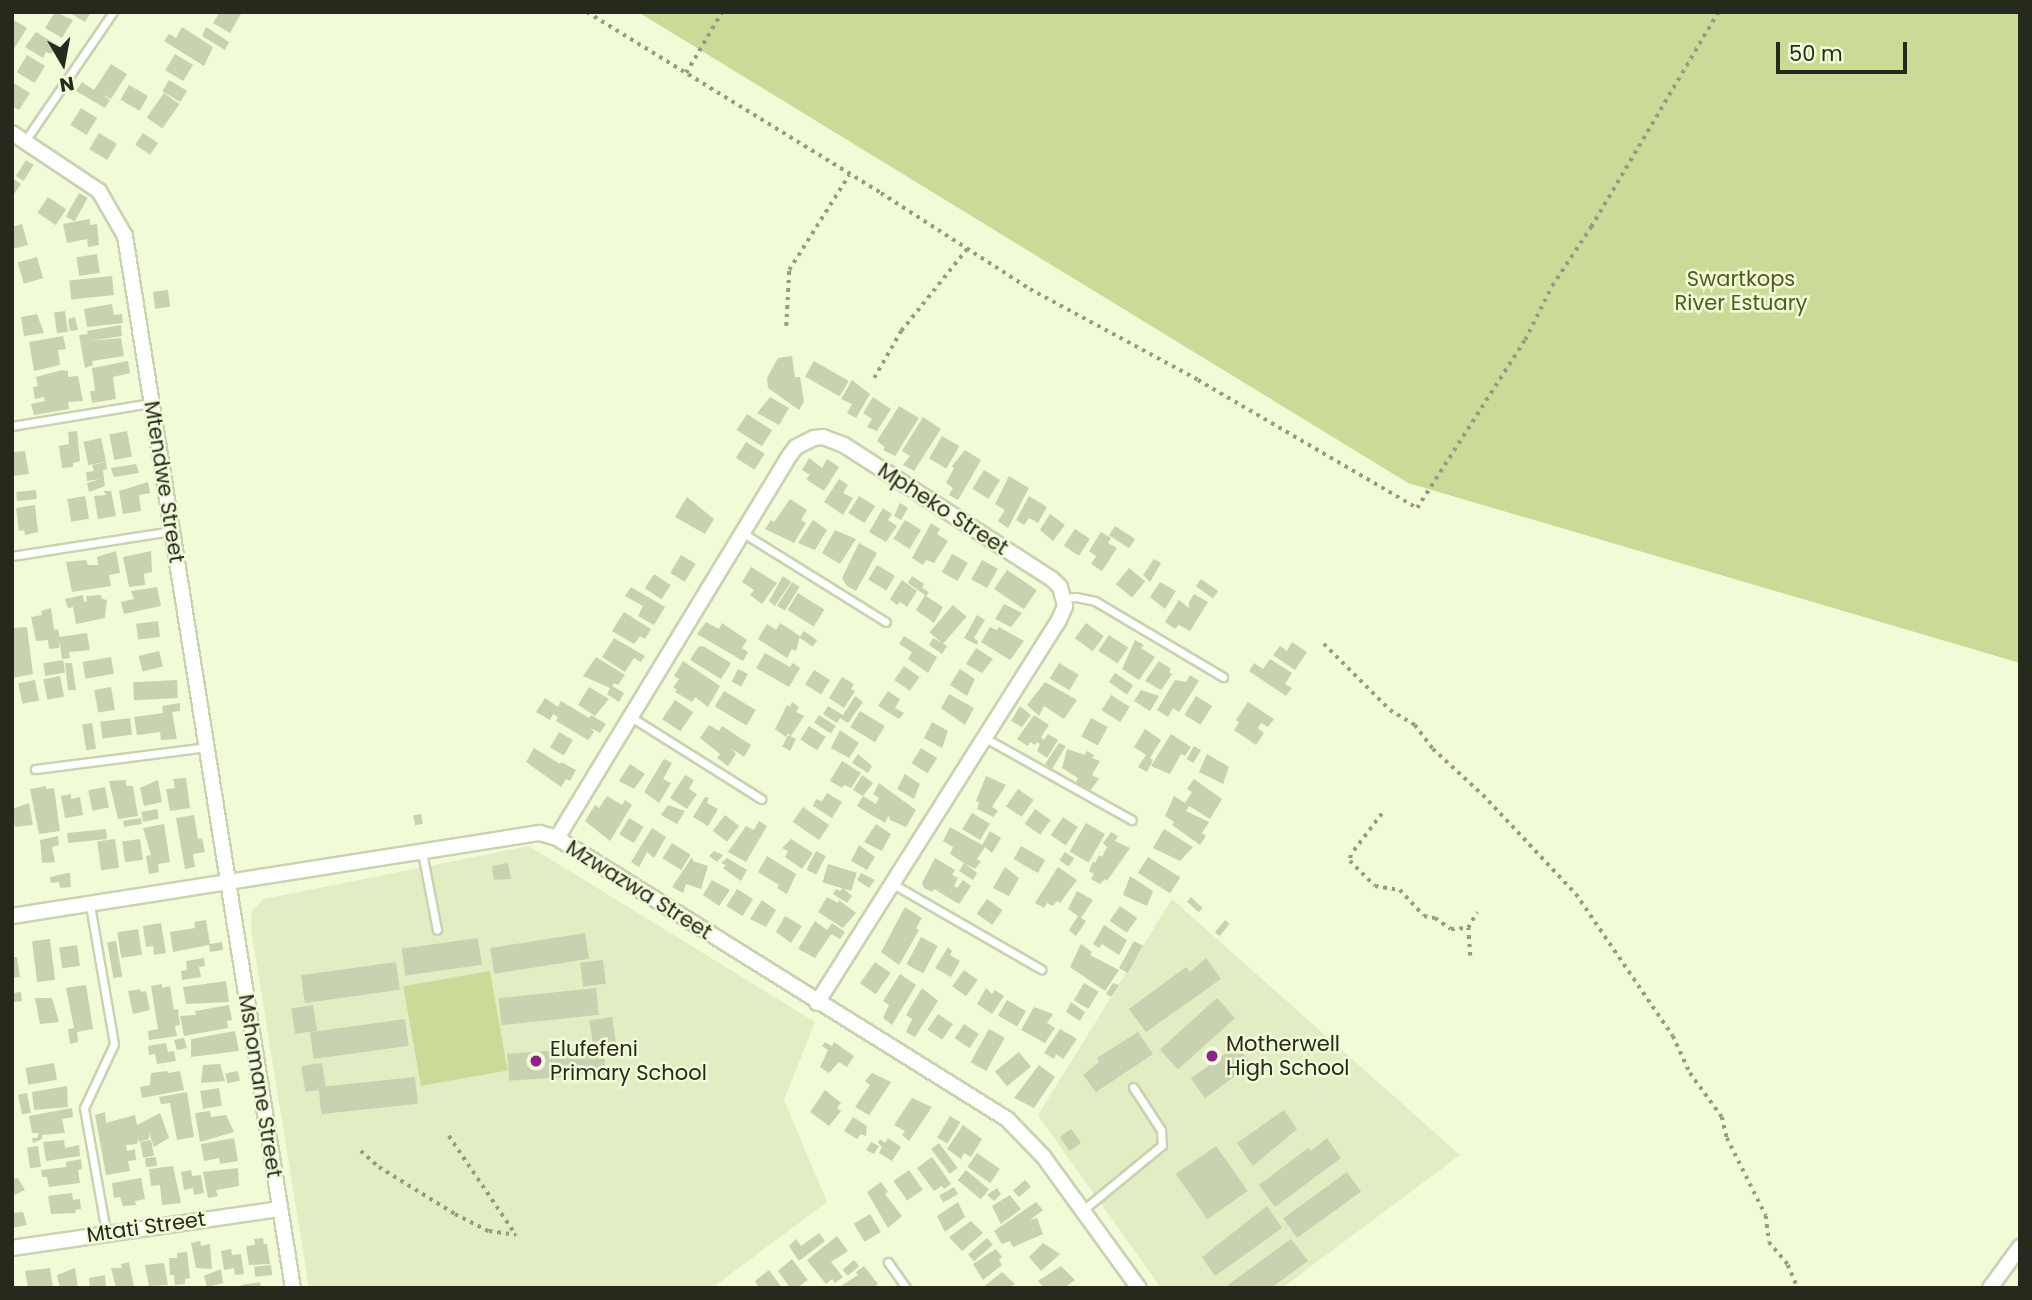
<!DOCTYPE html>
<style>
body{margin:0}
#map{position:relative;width:2032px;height:1300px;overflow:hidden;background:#f1fbd8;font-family:Poppins,sans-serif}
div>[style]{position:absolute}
.built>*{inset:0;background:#e2edc4}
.green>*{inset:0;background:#cadb97;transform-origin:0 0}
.building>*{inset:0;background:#c8d1b0;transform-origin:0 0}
.path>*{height:3.5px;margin-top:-1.75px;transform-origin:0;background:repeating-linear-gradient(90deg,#959c83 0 3.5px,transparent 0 8.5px)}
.roads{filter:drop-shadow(2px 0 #c9d2b1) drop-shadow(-2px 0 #c9d2b1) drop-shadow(0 2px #c9d2b1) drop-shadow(0 -2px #c9d2b1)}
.service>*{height:7px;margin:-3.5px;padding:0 3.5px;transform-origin:3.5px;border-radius:3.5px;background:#fff}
.minor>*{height:14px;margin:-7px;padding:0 7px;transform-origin:7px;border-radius:7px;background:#fff}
.dots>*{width:19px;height:19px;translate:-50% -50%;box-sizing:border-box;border:4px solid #f1fbd8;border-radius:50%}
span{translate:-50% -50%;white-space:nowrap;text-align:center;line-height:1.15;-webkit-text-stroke:5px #f1fbd8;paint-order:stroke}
.park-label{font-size:21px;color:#505c1c}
.street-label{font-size:21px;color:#262a1d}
.poi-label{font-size:21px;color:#262a1d}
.left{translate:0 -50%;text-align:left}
.frame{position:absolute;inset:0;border:14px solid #262a1d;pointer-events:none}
.north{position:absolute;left:28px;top:28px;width:70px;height:70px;-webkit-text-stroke:5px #f1fbd8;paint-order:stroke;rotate:170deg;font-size:19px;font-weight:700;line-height:28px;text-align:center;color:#262a1d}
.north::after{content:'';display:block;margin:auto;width:24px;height:32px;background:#262a1d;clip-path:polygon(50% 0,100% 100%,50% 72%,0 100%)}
.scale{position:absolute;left:1776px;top:42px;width:131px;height:32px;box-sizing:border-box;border:4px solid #262a1d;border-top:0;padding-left:9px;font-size:21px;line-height:24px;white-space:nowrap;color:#262a1d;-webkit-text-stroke:5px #f1fbd8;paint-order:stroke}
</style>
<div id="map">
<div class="built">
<div style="clip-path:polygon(529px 846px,815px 1022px,784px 1100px,827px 1202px,712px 1288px,309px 1288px,251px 929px,252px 911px,264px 899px)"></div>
<div style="clip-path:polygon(1172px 899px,1460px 1155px,1282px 1288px,1161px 1288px,1038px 1115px)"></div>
</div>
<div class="green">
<div style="clip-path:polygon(638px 12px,2020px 12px,2020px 663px,1408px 483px)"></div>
<div style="left:490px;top:971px;width:101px;height:88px;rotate:80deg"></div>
</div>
<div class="building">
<div style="clip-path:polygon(55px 12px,73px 20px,62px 38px,45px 28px)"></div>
<div style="clip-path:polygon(68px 12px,91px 12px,85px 22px)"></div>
<div style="clip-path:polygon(220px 12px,242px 12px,230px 33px,213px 23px)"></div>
<div style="clip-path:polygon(12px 19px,27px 28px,12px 52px)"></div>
<div style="clip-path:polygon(182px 27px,213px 47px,204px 66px,164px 41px,169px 34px,176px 38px)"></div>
<div style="clip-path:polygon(206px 27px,229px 42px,225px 50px,202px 36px)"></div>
<div style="clip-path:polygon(36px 32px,57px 45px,51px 54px,46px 52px,43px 58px,25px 47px)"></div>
<div style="left:175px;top:54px;width:21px;height:19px;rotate:31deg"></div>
<div style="left:27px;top:55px;width:21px;height:20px;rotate:31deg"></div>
<div style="clip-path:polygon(111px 64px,127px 74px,111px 99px,102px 94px,110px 100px,105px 108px,76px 91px,82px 82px,94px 90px)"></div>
<div style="left:169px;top:80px;width:21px;height:13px;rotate:31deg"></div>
<div style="clip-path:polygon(12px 82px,30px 93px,19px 110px,12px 106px)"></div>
<div style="left:129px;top:85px;width:22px;height:17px;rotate:30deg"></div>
<div style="left:164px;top:93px;width:19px;height:30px;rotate:35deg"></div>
<div style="left:81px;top:108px;width:19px;height:20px;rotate:32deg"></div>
<div style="left:99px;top:133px;width:21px;height:19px;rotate:31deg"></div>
<div style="left:143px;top:133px;width:18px;height:14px;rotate:34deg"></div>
<div style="left:26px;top:160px;width:9px;height:19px;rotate:32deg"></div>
<div style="clip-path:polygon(12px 178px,21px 184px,12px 197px)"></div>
<div style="left:79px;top:193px;width:10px;height:27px;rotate:29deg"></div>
<div style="left:48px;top:197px;width:22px;height:19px;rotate:34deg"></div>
<div style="clip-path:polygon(90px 219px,90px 225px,97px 224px,99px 245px,88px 247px,87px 239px,67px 243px,63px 224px)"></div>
<div style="clip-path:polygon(22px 224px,28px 245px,12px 249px,12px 227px)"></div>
<div style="left:97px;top:254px;width:19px;height:21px;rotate:81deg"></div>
<div style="left:37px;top:257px;width:22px;height:20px;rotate:74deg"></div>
<div style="left:112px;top:276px;width:19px;height:43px;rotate:84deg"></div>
<div style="left:168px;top:290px;width:17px;height:15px;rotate:83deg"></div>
<div style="clip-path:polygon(112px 304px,114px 315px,122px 314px,123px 323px,87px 327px,84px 309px)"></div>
<div style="left:65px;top:311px;width:21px;height:11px;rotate:82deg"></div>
<div style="clip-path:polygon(37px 314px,44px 333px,24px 336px,21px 317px)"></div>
<div style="clip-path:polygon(75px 317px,78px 330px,70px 331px,68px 319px)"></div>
<div style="clip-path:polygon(121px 325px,122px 336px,89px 341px,121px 338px,124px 356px,92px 361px,93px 365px,85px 368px,79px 335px,88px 334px,87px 331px)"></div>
<div style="clip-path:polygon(63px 336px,66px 349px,58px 350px,60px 365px,34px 371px,29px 342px)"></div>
<div style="clip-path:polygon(792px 356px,795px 377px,800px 377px,804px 402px,799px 410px,768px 388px,767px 378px,778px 358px)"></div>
<div style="clip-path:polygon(128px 361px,130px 373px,113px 377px,116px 399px,92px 403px,90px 391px,95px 391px,92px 368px)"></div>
<div style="left:814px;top:361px;width:40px;height:18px;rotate:30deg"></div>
<div style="clip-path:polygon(62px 370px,68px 371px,68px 377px,78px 376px,83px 401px,68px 402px,69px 409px,34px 415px,31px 404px,45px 401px,44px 397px,35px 399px,33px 387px,38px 386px,36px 377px)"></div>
<div style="clip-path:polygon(852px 380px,870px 394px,856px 418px,847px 413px,852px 404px,841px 399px)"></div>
<div style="clip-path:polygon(770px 397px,789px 408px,779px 425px,757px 413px)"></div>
<div style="clip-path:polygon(873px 397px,891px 409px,877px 431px,867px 427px,872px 419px,863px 413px)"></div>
<div style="clip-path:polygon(899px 406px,919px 418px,895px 456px,883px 450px,885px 447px,877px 441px)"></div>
<div style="left:747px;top:414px;width:30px;height:19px;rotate:33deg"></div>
<div style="clip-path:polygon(923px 417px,941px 429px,914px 471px,903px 465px,910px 456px,902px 451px)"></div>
<div style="clip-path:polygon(77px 431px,80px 461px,73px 463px,73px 467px,62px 468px,59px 446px,69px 444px,68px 432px)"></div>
<div style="left:127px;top:431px;width:26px;height:18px;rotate:79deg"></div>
<div style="left:942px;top:436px;width:20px;height:26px;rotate:30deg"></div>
<div style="left:101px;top:438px;width:24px;height:18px;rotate:78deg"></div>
<div style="left:746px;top:442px;width:22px;height:19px;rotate:32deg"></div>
<div style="clip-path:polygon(965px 450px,981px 460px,958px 500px,949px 495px,953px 488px,946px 483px,954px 468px,952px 466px)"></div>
<div style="clip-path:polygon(25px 451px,29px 474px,12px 476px,12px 452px)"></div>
<div style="clip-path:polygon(809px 458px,822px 468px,827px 459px,839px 467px,824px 491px,806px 479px,810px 475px,802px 470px)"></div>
<div style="clip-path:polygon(106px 462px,107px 469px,103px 470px,105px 486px,89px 492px,87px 483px,100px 479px,87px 481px,86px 472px,94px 471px,92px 465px)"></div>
<div style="clip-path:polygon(136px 464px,139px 473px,114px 477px,112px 472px,111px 468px)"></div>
<div style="left:984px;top:470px;width:19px;height:22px;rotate:32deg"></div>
<div style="clip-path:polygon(1009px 476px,1029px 488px,1008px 528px,998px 521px,1005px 510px,995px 504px)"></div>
<div style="clip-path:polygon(839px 479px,848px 485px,843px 493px,853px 498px,843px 515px,824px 502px)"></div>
<div style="clip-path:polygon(148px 482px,150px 493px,139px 495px,141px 511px,123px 514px,119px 491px)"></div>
<div style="left:36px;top:490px;width:9px;height:20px;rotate:84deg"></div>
<div style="clip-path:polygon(104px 491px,111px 491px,116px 516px,98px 519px,94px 496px,106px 495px)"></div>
<div style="left:85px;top:496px;width:23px;height:18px;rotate:80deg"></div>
<div style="left:859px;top:496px;width:19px;height:20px;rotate:32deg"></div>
<div style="clip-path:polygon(1029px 496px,1047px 507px,1038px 523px,1029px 518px,1024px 525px,1016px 520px)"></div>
<div style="clip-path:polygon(687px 497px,714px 519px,705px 534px,675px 517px)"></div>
<div style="clip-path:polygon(790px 499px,807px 510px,801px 520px,806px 523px,794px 543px,765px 529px,771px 520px,774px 522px)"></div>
<div style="clip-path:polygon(900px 503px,908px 508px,901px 520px,894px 516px)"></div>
<div style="clip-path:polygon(35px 505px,38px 532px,25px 535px,24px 530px,19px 531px,16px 508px)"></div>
<div style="clip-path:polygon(883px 508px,892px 514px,888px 520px,897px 526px,886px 542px,869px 532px)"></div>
<div style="clip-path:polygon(1050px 514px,1065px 525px,1053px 541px,1040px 530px)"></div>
<div style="clip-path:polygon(813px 520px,827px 530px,815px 550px,798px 543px)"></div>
<div style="left:905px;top:520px;width:19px;height:22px;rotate:32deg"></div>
<div style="clip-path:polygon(931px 523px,940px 529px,937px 534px,948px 541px,934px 563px,926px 560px,923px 565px,912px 558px)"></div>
<div style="left:1115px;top:526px;width:24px;height:11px;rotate:33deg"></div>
<div style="left:1075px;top:529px;width:18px;height:20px;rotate:34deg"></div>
<div style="clip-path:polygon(835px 530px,856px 539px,840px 564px,822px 553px)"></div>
<div style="clip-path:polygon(1101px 532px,1111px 538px,1108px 543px,1117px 548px,1102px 571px,1091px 564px,1096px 556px,1089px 551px)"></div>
<div style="clip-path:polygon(859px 543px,877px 553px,856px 591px,847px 586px,842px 578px)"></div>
<div style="clip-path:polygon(116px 551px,120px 573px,109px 575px,111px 586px,72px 592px,66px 562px,86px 560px,88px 565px,98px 565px,97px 557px)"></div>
<div style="clip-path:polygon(151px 551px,152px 572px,144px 574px,145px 585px,129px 587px,123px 557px)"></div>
<div style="left:952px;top:554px;width:18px;height:21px;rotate:29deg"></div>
<div style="left:681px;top:555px;width:17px;height:21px;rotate:31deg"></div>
<div style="clip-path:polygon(1154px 559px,1161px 563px,1150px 582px,1143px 575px)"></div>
<div style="left:982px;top:560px;width:18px;height:22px;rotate:29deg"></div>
<div style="left:877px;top:565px;width:21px;height:17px;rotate:31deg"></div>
<div style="clip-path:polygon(751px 567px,777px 583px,762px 604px,750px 595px,754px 590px,742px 582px)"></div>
<div style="left:1129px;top:568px;width:21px;height:21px;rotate:39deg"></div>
<div style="left:1007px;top:570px;width:36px;height:23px;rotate:34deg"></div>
<div style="left:654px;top:574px;width:20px;height:17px;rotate:33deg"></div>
<div style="clip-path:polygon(783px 576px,791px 582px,775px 606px,769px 601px)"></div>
<div style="clip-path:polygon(912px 576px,924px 584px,922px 588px,929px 592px,926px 596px,943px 607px,934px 623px,916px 610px,925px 595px,908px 583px)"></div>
<div style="left:1201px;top:579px;width:21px;height:9px;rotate:35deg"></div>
<div style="clip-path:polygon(902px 580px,917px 591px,907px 607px,900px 602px,897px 605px,890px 599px)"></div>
<div style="left:792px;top:582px;width:9px;height:28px;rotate:32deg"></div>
<div style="clip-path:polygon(1160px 582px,1176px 591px,1165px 609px,1150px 597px)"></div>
<div style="clip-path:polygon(157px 587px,161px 606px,124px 614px,121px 602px,134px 599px,131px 591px)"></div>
<div style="clip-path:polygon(631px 587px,665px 607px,654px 625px,638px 616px,643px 606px,625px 596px)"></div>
<div style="left:798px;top:593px;width:31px;height:20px;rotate:32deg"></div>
<div style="clip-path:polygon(1194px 594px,1208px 602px,1190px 631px,1179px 625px,1175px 629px,1165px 622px,1179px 600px,1189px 608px,1189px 602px)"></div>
<div style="clip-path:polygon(83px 595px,84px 602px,87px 601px,86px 596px,101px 595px,102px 599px,107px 600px,105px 618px,76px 624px,73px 607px,68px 608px,65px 599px)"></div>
<div style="clip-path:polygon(1004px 604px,1022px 613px,1011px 627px,995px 619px)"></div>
<div style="left:953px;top:605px;width:18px;height:36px;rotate:41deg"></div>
<div style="clip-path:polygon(51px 608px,54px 630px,58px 629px,60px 639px,59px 648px,49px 649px,48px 640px,36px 641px,31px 617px,42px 615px,41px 611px)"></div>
<div style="clip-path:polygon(624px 612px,651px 629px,645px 639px,640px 636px,634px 644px,612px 631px)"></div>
<div style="clip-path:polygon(977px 615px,985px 620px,974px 638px,978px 641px,977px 645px,964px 638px)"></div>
<div style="left:158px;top:621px;width:16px;height:22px;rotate:83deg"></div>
<div style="clip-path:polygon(706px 622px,719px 629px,722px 623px,747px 640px,742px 648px,748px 652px,743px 661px,697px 634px)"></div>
<div style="clip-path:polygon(780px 623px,800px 636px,796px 651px,792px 649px,787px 658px,758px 639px,767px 624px,776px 630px)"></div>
<div style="left:1086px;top:623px;width:22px;height:19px;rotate:36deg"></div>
<div style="clip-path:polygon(27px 627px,33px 674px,12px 678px,12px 628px)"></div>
<div style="clip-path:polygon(990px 627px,997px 630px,999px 627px,1024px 641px,1010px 660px,981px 642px)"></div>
<div style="left:804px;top:631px;width:16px;height:8px;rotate:35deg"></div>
<div style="clip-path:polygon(87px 633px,90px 650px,69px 652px,70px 658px,62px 659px,59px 637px)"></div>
<div style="left:1109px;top:635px;width:23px;height:19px;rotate:34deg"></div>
<div style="clip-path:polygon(904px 636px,937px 657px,928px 673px,908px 659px,912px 652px,899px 644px)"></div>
<div style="clip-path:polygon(614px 638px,645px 656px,641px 662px,634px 658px,625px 672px,602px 657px)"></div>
<div style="clip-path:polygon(933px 638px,947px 646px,942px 654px,929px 645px)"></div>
<div style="clip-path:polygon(1135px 640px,1144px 645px,1141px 648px,1155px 657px,1139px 680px,1122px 669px)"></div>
<div style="clip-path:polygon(1292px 642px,1307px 652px,1295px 670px,1273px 655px,1280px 646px,1287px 651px)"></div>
<div style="clip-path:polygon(703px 646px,731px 663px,721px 679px,690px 660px,698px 647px)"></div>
<div style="clip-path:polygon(976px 648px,993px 659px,982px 673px,966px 664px)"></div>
<div style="left:159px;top:651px;width:16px;height:21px;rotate:76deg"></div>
<div style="clip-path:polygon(765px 653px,790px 667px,793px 663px,800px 668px,789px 687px,756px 668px)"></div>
<div style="left:111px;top:657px;width:17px;height:29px;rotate:80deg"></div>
<div style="clip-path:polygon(596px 657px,625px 675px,618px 685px,614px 683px,612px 686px,624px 693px,619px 702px,607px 694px,610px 688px,583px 676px)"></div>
<div style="clip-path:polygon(1270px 659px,1292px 673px,1285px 684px,1292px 688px,1286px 696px,1249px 671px,1254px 663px,1263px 669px)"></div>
<div style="left:63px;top:660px;width:13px;height:20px;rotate:81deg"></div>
<div style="clip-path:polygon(683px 661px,720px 686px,708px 707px,695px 697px,692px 702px,675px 692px,677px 689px,673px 688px,679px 679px,674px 676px)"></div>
<div style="clip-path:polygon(1159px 661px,1171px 669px,1169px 672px,1172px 674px,1161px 690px,1145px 681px)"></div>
<div style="clip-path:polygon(65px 663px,72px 663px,76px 690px,68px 690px)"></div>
<div style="left:1059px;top:663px;width:23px;height:18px;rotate:31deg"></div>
<div style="left:904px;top:666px;width:19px;height:17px;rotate:35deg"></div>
<div style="left:738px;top:669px;width:11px;height:14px;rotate:27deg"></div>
<div style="clip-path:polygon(960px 669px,975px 679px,967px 696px,950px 685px)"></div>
<div style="left:814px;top:670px;width:19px;height:17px;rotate:32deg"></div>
<div style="left:1115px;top:673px;width:22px;height:11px;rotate:34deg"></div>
<div style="clip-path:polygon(1190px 675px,1199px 681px,1179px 712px,1173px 708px,1168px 717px,1157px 710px,1175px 680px,1186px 682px)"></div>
<div style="left:60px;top:676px;width:21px;height:17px;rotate:79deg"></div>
<div style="clip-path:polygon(842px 677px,854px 684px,851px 689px,855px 691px,844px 708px,829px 698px)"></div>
<div style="left:35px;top:680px;width:21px;height:17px;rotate:79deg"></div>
<div style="left:177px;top:680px;width:18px;height:44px;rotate:87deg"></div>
<div style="clip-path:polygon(1045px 682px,1077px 700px,1064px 719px,1044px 706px,1039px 716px,1027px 705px)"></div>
<div style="left:111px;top:687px;width:23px;height:17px;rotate:80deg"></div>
<div style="clip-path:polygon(589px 687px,609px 699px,595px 716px,578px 705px)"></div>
<div style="clip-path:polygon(1141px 690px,1159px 696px,1150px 711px,1134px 701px)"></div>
<div style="left:724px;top:691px;width:37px;height:18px;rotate:31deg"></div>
<div style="clip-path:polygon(888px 691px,900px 699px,895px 708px,904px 713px,899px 719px,878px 706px)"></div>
<div style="clip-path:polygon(949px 694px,974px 708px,965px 725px,941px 708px)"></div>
<div style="left:1111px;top:695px;width:22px;height:18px;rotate:32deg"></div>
<div style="clip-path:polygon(855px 696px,863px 702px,848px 723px,840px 718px,837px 723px,823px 714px,828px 706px,843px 715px)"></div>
<div style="left:1196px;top:696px;width:19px;height:22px;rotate:32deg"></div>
<div style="clip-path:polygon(545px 698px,558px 707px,561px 701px,589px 718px,591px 715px,606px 724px,600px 733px,591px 728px,594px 732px,588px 740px,556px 721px,558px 717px,553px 714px,550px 720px,536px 712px)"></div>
<div style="left:675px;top:700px;width:22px;height:23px;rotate:34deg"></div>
<div style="clip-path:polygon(792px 702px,799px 707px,796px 712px,804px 716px,791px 736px,788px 733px,786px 737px,775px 729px,787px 705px,790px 707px)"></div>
<div style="clip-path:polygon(1248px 702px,1274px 719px,1268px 727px,1261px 723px,1258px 728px,1264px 733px,1256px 745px,1234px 730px,1239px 722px,1236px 720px)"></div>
<div style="clip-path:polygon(180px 703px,180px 711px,172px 712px,177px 739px,161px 740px,160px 732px,137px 735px,134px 717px,163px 713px,162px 706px)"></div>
<div style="clip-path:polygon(1020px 706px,1031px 715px,1022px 727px,1011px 721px)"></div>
<div style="left:860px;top:711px;width:29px;height:19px;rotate:31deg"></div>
<div style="left:819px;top:715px;width:20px;height:9px;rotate:33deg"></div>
<div style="clip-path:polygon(1034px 715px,1049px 725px,1041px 737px,1044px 740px,1048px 734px,1058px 740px,1047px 758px,1037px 751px,1040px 744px,1037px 742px,1035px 745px,1030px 742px,1028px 746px,1017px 739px)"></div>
<div style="left:130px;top:718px;width:17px;height:30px;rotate:83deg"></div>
<div style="left:1091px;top:718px;width:19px;height:21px;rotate:28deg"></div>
<div style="clip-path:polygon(932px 722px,948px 731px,942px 748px,924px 738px)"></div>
<div style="left:92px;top:723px;width:26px;height:10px;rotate:81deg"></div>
<div style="clip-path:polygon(709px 725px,719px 731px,722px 726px,751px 745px,744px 757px,732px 749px,736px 754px,728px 766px,717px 758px,720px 754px,700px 738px)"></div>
<div style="left:809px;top:726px;width:20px;height:16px;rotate:33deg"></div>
<div style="clip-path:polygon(1145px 729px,1161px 740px,1150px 758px,1153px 760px,1147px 772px,1138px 767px,1146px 755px,1134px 747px)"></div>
<div style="clip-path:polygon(840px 730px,859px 743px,849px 758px,831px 748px)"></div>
<div style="left:559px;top:732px;width:16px;height:18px;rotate:30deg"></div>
<div style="clip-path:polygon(1171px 734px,1191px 747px,1185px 756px,1181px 754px,1170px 774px,1151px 766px)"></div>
<div style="left:788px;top:735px;width:9px;height:13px;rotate:27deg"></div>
<div style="clip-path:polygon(1059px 743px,1066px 746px,1052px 769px,1045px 764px)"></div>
<div style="left:1194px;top:746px;width:8px;height:15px;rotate:30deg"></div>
<div style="clip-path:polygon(534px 748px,560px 764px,561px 762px,576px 770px,570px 781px,566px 779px,561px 787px,526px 762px)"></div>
<div style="left:921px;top:748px;width:19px;height:18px;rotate:32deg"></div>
<div style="clip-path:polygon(1067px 749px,1085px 755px,1087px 751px,1094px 755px,1092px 758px,1100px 761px,1092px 775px,1099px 779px,1089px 792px,1075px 784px,1078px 778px,1062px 768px)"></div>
<div style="clip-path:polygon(858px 754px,872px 766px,868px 773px,852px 763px)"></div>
<div style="clip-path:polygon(1207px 754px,1229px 767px,1223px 784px,1199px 772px)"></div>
<div style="clip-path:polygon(664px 759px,672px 763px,663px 779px,671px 783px,659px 803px,644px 792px)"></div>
<div style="clip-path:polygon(842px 761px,861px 773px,851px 788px,844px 785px,842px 788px,830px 781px)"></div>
<div style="clip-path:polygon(630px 764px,645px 774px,634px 789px,619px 781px)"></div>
<div style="clip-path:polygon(905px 774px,920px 784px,914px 799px,897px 789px)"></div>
<div style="clip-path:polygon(685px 775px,694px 780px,689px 789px,697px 794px,687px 809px,670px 798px)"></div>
<div style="clip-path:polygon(862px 775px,873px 783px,863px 796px,853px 790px)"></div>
<div style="clip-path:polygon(986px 776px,1006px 785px,992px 807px,998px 811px,993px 817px,977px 809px,979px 802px,976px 801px)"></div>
<div style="clip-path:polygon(186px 778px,190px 808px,170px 811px,166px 789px,175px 788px,173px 779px)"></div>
<div style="clip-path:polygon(1194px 779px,1222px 799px,1210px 819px,1189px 806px,1186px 811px,1209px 822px,1202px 833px,1206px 836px,1200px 845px,1172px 825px,1174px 822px,1165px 816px,1174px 796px,1185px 803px,1192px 792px,1187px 789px)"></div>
<div style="clip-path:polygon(126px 780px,126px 786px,133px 786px,138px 816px,118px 819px,109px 781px)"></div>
<div style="clip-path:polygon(158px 780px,162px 802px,144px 806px,140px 788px)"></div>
<div style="clip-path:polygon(879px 783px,916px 810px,906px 827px,890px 820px,889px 815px,885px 823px,857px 806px,863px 796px,876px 804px,879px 798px,873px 794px)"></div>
<div style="clip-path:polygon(46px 786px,46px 789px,54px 788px,60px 831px,39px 834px,30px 789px)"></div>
<div style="left:105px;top:787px;width:21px;height:17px;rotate:79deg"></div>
<div style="left:1018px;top:789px;width:19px;height:21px;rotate:35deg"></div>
<div style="clip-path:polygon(827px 793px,842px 802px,832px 818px,813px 806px,816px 799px,822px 801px)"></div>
<div style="clip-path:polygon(71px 794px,71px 799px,80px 797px,83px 815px,65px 818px,61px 796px)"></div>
<div style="clip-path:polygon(607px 796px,622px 805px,625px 800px,632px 805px,610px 841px,585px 821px,595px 805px,599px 808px)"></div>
<div style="clip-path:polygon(705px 797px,709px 798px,707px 803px,718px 809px,708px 826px,693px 817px)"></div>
<div style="clip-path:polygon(29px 803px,33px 825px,15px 827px,12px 809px)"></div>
<div style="clip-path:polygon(668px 805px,685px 811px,677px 824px,661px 815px)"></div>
<div style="left:803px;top:807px;width:32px;height:18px;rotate:35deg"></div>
<div style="left:157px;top:809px;width:10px;height:16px;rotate:79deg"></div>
<div style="left:1035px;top:809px;width:19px;height:18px;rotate:35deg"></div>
<div style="left:972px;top:813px;width:21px;height:19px;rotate:31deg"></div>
<div style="left:421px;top:814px;width:10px;height:8px;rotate:79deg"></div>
<div style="clip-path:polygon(194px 815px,198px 839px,202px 838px,205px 852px,193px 854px,195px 867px,185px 869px,176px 818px)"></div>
<div style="left:725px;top:815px;width:18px;height:20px;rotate:38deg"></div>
<div style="left:1063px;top:817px;width:18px;height:22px;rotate:34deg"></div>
<div style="left:141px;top:818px;width:6px;height:18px;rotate:81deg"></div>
<div style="left:629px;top:818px;width:17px;height:19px;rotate:31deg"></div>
<div style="clip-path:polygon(759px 821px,767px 826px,746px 862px,728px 852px,746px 826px,754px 830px)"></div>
<div style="left:1086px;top:823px;width:22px;height:33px;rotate:30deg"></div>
<div style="clip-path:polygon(164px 824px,170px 862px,158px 864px,159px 872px,149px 874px,146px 856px,151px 855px,143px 828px)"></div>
<div style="clip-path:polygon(876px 824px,891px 834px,882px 851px,864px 842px)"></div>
<div style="clip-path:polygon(950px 827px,982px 845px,990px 831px,1001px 838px,992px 853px,985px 847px,977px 859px,981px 862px,975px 869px,964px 863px,977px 873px,973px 880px,959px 871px,964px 863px,950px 854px,953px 847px,943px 841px)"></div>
<div style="clip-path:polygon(652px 828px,666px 837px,654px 858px,647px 852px,639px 867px,631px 862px)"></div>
<div style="left:106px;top:829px;width:10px;height:39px;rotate:84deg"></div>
<div style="clip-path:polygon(1164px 829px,1193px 847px,1180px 861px,1153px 848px)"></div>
<div style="clip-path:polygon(1111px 832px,1118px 836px,1115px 841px,1130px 848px,1107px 881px,1105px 879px,1100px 884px,1091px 879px,1094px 874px,1089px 871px,1093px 861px,1095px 863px,1099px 855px,1102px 857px,1107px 847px,1103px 843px)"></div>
<div style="clip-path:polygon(58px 836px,59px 845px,52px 847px,55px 862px,42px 863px,40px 840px)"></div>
<div style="left:115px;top:839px;width:29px;height:18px;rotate:82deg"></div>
<div style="left:140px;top:839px;width:21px;height:18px;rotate:82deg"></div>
<div style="clip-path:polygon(791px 839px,813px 853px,802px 869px,785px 857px,788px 851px,782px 848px)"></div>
<div style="left:672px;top:843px;width:22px;height:18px;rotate:32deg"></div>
<div style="clip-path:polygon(859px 845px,875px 857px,867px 870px,851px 861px)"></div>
<div style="left:1021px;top:846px;width:28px;height:15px;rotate:30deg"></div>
<div style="clip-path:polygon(714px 851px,723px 855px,717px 862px,709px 856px)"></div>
<div style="left:816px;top:851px;width:11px;height:21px;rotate:27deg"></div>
<div style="left:1065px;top:852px;width:11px;height:10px;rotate:34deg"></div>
<div style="clip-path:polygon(767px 856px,796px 874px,787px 894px,777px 888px,779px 885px,758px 872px)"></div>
<div style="clip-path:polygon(692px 857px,693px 861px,708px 866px,701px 889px,686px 884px,683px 893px,672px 887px)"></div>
<div style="left:1148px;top:857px;width:38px;height:19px;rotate:32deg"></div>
<div style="clip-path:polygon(727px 858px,747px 870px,741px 881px,723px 868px,726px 865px,721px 863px)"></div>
<div style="clip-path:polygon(935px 858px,955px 870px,952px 875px,958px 878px,954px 886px,957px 888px,963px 880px,971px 886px,959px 904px,934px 889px,932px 892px,924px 888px,922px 883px)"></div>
<div style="clip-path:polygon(508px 863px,511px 879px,494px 880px,492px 866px)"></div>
<div style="left:828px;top:864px;width:30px;height:19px;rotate:17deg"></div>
<div style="clip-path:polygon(1005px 867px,1019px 878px,1009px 896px,993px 888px)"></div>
<div style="clip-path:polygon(1058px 867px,1077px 880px,1060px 903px,1057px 901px,1053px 906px,1047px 903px,1044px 908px,1035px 903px)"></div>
<div style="clip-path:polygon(67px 873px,70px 873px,71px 887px,60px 888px,59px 882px,51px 883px,50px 877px)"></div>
<div style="clip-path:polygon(861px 873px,875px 880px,869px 888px,857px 880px)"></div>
<div style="clip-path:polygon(1130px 876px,1153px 891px,1147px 906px,1123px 895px)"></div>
<div style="clip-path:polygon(712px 880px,730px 890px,719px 906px,703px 895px)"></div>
<div style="clip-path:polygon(843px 888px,852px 896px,847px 903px,833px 894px,836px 889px,840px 891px)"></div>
<div style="left:737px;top:889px;width:19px;height:20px;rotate:32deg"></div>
<div style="clip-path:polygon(1077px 891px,1093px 900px,1081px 918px,1086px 921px,1076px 936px,1069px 930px,1078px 916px,1068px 909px)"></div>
<div style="clip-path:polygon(827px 897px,838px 903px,839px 900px,856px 913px,843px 928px,818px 912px)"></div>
<div style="left:1191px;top:897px;width:16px;height:6px;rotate:43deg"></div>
<div style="left:987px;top:899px;width:19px;height:18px;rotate:35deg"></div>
<div style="clip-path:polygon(762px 900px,776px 910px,766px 927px,750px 919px)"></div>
<div style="left:1120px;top:906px;width:21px;height:18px;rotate:35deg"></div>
<div style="clip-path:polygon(905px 907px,922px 918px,916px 928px,919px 930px,899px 965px,881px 952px)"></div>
<div style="clip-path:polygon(785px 916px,802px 926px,791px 943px,776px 932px)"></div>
<div style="clip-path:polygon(206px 920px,210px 944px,222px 942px,223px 950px,210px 952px,209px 945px,173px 952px,170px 932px,195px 928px,194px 922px)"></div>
<div style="left:1225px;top:920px;width:6px;height:16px;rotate:39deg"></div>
<div style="clip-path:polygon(815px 921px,827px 930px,832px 923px,845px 932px,840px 939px,831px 934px,815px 958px,798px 949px)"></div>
<div style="clip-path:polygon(161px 923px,166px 953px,154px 955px,153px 946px,146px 947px,143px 926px)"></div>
<div style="clip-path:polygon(1104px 925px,1127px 940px,1119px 955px,1102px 944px,1099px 948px,1093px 944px)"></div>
<div style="left:138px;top:929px;width:26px;height:21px;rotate:81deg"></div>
<div style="left:585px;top:933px;width:26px;height:96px;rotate:81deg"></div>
<div style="left:921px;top:937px;width:19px;height:31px;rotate:28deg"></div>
<div style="left:478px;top:938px;width:27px;height:77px;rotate:82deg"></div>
<div style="left:50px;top:939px;width:41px;height:18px;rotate:83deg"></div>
<div style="left:116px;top:941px;width:36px;height:9px;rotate:80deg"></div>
<div style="left:1134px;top:941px;width:10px;height:31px;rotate:29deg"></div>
<div style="clip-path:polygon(1081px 944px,1092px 952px,1090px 955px,1119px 970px,1105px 991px,1070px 967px)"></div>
<div style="left:77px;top:945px;width:21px;height:18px;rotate:82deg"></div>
<div style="clip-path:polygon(948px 947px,952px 951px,950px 955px,960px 961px,951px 977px,935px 968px)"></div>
<div style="clip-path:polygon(12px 957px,17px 957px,20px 977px,12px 978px)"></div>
<div style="clip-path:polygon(204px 958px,205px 966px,199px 967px,201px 977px,182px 980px,181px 971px,187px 970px,186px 961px)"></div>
<div style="clip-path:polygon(1206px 958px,1221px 979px,1146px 1032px,1129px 1009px,1186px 967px,1190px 972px)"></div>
<div style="left:603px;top:960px;width:24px;height:23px;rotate:83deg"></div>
<div style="left:396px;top:962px;width:28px;height:96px;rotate:82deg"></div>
<div style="left:875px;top:962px;width:19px;height:26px;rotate:35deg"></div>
<div style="left:964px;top:970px;width:17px;height:20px;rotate:36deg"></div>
<div style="clip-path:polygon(900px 974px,916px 985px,892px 1025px,883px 1018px,889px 1005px,883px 1001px)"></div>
<div style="clip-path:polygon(226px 981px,229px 1002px,186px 1004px,183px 987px)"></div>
<div style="left:1084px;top:983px;width:17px;height:20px;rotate:31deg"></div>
<div style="clip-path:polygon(1113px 983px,1119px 985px,1111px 997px,1106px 994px)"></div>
<div style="clip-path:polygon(162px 984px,162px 988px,170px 986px,174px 1010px,178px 1009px,180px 1025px,175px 1026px,177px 1036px,149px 1040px,148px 1031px,158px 1029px,151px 986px)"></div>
<div style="clip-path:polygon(86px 985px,93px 1029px,77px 1032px,78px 1042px,70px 1044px,68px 1029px,74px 1028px,66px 988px)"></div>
<div style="left:596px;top:988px;width:27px;height:98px;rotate:84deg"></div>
<div style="clip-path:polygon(922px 988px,938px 1001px,915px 1037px,906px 1032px,912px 1019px,906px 1015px)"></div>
<div style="clip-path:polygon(986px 988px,992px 994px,995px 990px,1004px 996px,992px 1014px,977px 1004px)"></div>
<div style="clip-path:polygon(140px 989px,141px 992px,146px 991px,150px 1010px,133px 1014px,128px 991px)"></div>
<div style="left:21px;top:992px;width:9px;height:9px;rotate:84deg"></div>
<div style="clip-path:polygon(35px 998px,52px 998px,59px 1022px,40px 1024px)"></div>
<div style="left:1217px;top:998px;width:27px;height:77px;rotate:48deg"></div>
<div style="left:1007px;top:1000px;width:22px;height:18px;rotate:30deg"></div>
<div style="clip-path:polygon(1071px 1002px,1085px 1012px,1080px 1021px,1066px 1012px)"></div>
<div style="clip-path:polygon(229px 1005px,232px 1020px,227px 1021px,228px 1028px,184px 1036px,180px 1016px,196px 1015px,195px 1011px)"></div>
<div style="left:313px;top:1005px;width:26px;height:22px;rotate:81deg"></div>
<div style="clip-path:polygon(1034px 1007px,1053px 1014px,1047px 1023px,1055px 1028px,1045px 1043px,1021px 1030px)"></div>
<div style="left:938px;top:1014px;width:18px;height:19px;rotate:34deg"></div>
<div style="left:612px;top:1017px;width:25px;height:23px;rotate:81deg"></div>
<div style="left:405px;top:1019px;width:27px;height:96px;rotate:82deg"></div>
<div style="left:964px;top:1024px;width:18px;height:17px;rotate:34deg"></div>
<div style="left:989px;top:1029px;width:18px;height:38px;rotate:29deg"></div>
<div style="clip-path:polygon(1060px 1029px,1077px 1039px,1063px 1059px,1056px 1054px,1054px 1059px,1044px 1053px)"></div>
<div style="clip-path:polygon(235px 1031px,239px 1051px,191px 1057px,191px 1039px)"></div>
<div style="clip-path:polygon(1138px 1032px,1153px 1054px,1096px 1092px,1083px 1075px,1099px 1062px,1097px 1058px)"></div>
<div style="clip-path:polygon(184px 1038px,187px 1048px,177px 1050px,174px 1040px)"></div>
<div style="clip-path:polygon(825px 1042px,832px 1046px,834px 1042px,854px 1056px,847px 1067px,839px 1062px,829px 1073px,820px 1067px,828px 1050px,822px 1046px)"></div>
<div style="clip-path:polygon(166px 1043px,168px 1052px,174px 1051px,176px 1061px,157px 1064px,155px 1054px,149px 1055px,148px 1046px)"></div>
<div style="left:1237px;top:1045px;width:24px;height:57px;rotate:54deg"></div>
<div style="left:604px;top:1047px;width:27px;height:97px;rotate:86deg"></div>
<div style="left:1019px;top:1052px;width:19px;height:31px;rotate:51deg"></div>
<div style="left:54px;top:1063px;width:17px;height:29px;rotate:80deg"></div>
<div style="left:322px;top:1063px;width:26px;height:21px;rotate:81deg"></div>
<div style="clip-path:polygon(220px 1064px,225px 1081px,201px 1083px,203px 1065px)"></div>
<div style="clip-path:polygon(1039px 1065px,1055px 1077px,1034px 1108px,1014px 1098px)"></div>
<div style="clip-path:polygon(167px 1071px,168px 1073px,180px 1071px,184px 1090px,142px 1098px,140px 1087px,150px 1085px,151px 1073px)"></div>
<div style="left:238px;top:1071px;width:10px;height:13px;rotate:79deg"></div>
<div style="clip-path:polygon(872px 1073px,891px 1082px,869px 1115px,855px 1107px,870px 1085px,865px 1081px)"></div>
<div style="left:415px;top:1077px;width:27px;height:97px;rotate:84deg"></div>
<div style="clip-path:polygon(67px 1086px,68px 1107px,34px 1110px,32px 1092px)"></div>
<div style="left:219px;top:1088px;width:18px;height:19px;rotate:81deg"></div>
<div style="clip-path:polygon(825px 1090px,841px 1103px,837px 1108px,841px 1111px,829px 1126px,810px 1112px)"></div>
<div style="clip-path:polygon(187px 1092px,194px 1137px,177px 1140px,170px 1103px,161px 1104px,159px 1097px)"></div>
<div style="left:27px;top:1093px;width:20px;height:9px;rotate:79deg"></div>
<div style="clip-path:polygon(912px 1098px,932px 1107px,909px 1141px,902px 1135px,905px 1131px,894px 1125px)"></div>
<div style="clip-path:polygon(72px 1108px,73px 1117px,62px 1119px,65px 1133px,42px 1135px,42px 1139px,33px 1143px,32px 1138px,37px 1138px,39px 1133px,32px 1133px,29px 1116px)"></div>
<div style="clip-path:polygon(1284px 1110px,1297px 1129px,1253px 1166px,1237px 1143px)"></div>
<div style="clip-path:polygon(210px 1111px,211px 1117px,226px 1115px,234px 1132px,200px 1142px,195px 1113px)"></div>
<div style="clip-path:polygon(105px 1112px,106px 1123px,135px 1115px,137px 1125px,160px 1113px,169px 1138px,154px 1147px,149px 1133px,149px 1139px,139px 1142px,139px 1138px,137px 1144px,126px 1145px,127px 1151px,135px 1149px,136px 1160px,128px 1161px,130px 1171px,106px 1175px,95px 1115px)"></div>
<div style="left:950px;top:1116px;width:12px;height:25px;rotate:31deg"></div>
<div style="clip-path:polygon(853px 1117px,867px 1126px,866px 1136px,861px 1134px,857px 1139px,844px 1131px)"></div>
<div style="clip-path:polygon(963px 1125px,982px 1139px,971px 1157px,964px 1153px,961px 1159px,947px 1149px)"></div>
<div style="left:1071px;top:1129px;width:17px;height:14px;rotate:54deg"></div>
<div style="clip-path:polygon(234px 1138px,238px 1161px,220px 1164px,219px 1158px,204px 1161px,201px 1144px)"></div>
<div style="clip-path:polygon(888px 1138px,901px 1147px,892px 1161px,879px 1153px,882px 1147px,878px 1143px,880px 1139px,885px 1143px)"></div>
<div style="clip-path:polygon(1327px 1138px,1341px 1158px,1275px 1207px,1259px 1185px,1308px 1148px,1311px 1151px)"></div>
<div style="clip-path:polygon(64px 1140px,65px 1148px,79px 1145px,80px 1156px,46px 1161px,43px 1142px)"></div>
<div style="left:151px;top:1140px;width:16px;height:11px;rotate:79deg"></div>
<div style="clip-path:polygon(871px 1142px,879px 1146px,874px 1154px,866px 1150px)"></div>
<div style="left:939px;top:1143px;width:31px;height:10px;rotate:53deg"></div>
<div style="left:38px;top:1146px;width:21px;height:11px;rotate:82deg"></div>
<div style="left:1216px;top:1146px;width:55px;height:49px;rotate:55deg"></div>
<div style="left:977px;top:1153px;width:28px;height:17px;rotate:35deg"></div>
<div style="left:156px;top:1157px;width:9px;height:11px;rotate:84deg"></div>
<div style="clip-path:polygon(932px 1157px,951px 1184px,944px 1189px,942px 1186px,934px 1191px,917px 1168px)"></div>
<div style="clip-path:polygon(81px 1159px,82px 1169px,78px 1170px,80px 1183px,49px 1187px,47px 1177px,42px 1177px,41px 1170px,66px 1167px,66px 1162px)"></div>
<div style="clip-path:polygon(173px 1166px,181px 1203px,162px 1205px,160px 1185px,151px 1186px,149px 1169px)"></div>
<div style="clip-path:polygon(238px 1168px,239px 1186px,216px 1190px,218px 1196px,208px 1198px,203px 1172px)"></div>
<div style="clip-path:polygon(191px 1170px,192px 1176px,201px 1175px,204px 1193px,194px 1195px,193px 1188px,184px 1190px,181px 1172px)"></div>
<div style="left:909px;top:1170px;width:24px;height:19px;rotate:55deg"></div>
<div style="left:966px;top:1170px;width:30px;height:13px;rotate:40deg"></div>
<div style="left:1347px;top:1172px;width:24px;height:79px;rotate:54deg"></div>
<div style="clip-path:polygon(18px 1178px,25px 1190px,12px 1196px,12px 1179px)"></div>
<div style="clip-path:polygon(141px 1178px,145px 1199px,135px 1201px,136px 1205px,123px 1206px,120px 1197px,114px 1198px,112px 1183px)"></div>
<div style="left:1025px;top:1180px;width:9px;height:16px;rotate:49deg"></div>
<div style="clip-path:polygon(881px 1182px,888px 1192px,885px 1194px,902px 1216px,888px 1228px,867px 1192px)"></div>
<div style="left:954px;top:1187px;width:8px;height:17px;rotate:60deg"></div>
<div style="clip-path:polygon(997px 1188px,1001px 1194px,994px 1201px,987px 1195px)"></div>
<div style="clip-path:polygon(72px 1193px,73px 1200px,80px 1199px,81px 1209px,75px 1210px,76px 1213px,51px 1214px,48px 1196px)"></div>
<div style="clip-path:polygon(1010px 1195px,1021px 1209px,1001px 1224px,992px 1206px)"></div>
<div style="clip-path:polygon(958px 1202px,965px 1217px,945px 1232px,937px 1216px)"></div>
<div style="clip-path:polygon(1036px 1202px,1043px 1210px,1030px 1220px,1037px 1218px,1043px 1234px,1013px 1247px,1010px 1241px,1002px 1244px,994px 1231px)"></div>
<div style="clip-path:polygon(1267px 1206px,1282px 1228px,1215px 1276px,1202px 1257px)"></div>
<div style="clip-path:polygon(23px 1212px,27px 1225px,12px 1228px,12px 1213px)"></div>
<div style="left:870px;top:1214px;width:21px;height:19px;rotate:59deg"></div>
<div style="clip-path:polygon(971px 1221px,983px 1233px,962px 1251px,949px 1237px)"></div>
<div style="clip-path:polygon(819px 1233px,825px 1241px,799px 1261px,789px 1246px,796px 1239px,801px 1246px)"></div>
<div style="clip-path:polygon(837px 1236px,848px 1251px,831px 1262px,843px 1277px,835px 1283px,832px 1279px,826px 1284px,807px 1260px)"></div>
<div style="clip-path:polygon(263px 1238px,264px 1244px,267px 1244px,270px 1264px,249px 1265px,246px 1246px,255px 1245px,254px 1239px)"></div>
<div style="left:987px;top:1238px;width:9px;height:25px;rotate:49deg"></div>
<div style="clip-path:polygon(1291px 1239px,1308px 1261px,1271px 1288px,1230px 1288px,1228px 1285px)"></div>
<div style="clip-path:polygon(200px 1241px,201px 1246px,210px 1244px,212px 1269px,196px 1268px,191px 1243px)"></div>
<div style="clip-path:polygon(1043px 1243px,1060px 1254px,1041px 1271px,1029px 1257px)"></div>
<div style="clip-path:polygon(231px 1249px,232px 1255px,241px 1254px,244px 1274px,235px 1275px,234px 1268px,224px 1270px,221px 1251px)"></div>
<div style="clip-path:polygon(996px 1249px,1002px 1257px,999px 1260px,1002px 1265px,983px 1280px,973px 1264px)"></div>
<div style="clip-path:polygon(187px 1252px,190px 1278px,185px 1279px,185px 1284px,175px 1285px,174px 1275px,170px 1275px,169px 1258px,177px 1258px,177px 1253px)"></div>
<div style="clip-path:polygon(792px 1259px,808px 1280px,797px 1288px,790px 1288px,778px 1271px)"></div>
<div style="left:854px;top:1260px;width:8px;height:15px;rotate:50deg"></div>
<div style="clip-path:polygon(129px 1262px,134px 1287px,116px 1288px,111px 1268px,122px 1268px,121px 1264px)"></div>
<div style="clip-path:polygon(164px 1263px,168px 1285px,149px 1286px,145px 1265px)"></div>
<div style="left:271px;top:1265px;width:10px;height:17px;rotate:84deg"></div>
<div style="clip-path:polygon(864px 1266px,878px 1284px,873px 1288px,838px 1288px,858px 1275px,856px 1272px)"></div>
<div style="clip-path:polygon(1061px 1266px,1075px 1280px,1064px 1288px,1044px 1288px,1038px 1281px)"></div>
<div style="clip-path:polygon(50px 1268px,53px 1288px,28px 1288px,25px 1271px)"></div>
<div style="clip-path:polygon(75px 1268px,78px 1288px,60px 1288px,57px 1275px)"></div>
<div style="clip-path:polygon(221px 1269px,223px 1283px,207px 1287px,204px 1276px)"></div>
<div style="clip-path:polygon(769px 1270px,782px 1288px,759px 1288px,755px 1281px)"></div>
<div style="clip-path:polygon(1002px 1272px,1015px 1284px,1007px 1288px,982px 1288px)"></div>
<div style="clip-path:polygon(105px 1275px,106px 1288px,90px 1288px,89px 1278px)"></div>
<div style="clip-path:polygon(260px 1282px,261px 1288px,242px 1288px,241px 1285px)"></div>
</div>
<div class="path">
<div style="left:587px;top:12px;width:345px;rotate:31.6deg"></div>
<div style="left:881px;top:193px;width:177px;rotate:32.8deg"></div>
<div style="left:1030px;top:289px;width:191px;rotate:28.4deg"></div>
<div style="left:1198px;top:380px;width:254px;rotate:30.3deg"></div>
<div style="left:1417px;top:508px;width:200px;rotate:-57.3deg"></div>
<div style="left:1525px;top:340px;width:60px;rotate:-63.4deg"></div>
<div style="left:1552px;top:286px;width:71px;rotate:-56.5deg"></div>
<div style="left:1591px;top:227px;width:250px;rotate:-59.4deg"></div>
<div style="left:686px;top:73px;width:71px;rotate:-59.5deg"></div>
<div style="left:786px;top:326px;width:56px;rotate:-86.9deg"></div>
<div style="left:789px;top:270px;width:112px;rotate:-57.7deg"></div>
<div style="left:874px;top:378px;width:54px;rotate:-60.1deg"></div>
<div style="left:901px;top:331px;width:105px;rotate:-51.2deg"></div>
<div style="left:1324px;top:644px;width:93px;rotate:45deg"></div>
<div style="left:1390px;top:710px;width:29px;rotate:31deg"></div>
<div style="left:1415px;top:725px;width:30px;rotate:53deg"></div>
<div style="left:1433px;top:749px;width:68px;rotate:42.6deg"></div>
<div style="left:1483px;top:795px;width:136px;rotate:46.8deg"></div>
<div style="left:1576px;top:894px;width:172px;rotate:55.7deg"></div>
<div style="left:1673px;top:1036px;width:41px;rotate:65.3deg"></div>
<div style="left:1690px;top:1073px;width:54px;rotate:54deg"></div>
<div style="left:1722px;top:1117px;width:22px;rotate:77deg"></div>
<div style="left:1727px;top:1138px;width:87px;rotate:63.4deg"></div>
<div style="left:1766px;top:1216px;width:26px;rotate:83deg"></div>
<div style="left:1769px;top:1242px;width:30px;rotate:50deg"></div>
<div style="left:1788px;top:1265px;width:25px;rotate:67deg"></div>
<div style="left:1382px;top:814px;width:51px;rotate:127.1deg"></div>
<div style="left:1351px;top:855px;width:6px;rotate:99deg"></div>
<div style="left:1350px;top:861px;width:35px;rotate:45deg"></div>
<div style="left:1375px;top:886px;width:25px;rotate:9deg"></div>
<div style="left:1400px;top:890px;width:35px;rotate:47deg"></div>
<div style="left:1424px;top:916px;width:11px;rotate:10deg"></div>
<div style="left:1435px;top:918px;width:19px;rotate:35deg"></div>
<div style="left:1451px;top:929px;width:17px;rotate:-3deg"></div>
<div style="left:1470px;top:956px;width:28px;rotate:-94deg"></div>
<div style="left:1468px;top:928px;width:18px;rotate:-61deg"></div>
<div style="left:449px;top:1136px;width:120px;rotate:55.9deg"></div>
<div style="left:361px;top:1151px;width:24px;rotate:42deg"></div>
<div style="left:379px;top:1167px;width:89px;rotate:31.7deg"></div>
<div style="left:455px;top:1214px;width:38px;rotate:27deg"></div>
<div style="left:489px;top:1231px;width:27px;rotate:8deg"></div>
</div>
<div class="roads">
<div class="service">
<div style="left:25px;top:141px;width:156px;rotate:-55.7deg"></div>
<div style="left:12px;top:426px;width:141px;rotate:-9.4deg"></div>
<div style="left:743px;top:533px;width:168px;rotate:31.9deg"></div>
<div style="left:12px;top:556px;width:162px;rotate:-8.9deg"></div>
<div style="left:1064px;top:598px;width:12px;rotate:-5deg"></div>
<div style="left:1076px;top:597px;width:19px;rotate:12deg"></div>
<div style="left:1095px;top:601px;width:149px;rotate:30.7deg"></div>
<div style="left:631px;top:717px;width:154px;rotate:32.2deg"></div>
<div style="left:985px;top:738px;width:168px;rotate:29.2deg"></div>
<div style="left:35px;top:769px;width:172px;rotate:-7.3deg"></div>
<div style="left:422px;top:852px;width:79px;rotate:79.1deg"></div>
<div style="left:893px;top:884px;width:171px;rotate:29.9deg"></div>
<div style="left:90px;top:905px;width:141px;rotate:80.2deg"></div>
<div style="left:114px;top:1044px;width:71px;rotate:115.1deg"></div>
<div style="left:84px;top:1108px;width:126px;rotate:79.9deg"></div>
<div style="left:1083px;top:1210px;width:102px;rotate:-39.4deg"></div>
<div style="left:1162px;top:1145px;width:15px;rotate:-94deg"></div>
<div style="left:1161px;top:1130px;width:51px;rotate:-123.1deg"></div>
<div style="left:888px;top:1262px;width:32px;rotate:55deg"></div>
</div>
<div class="minor">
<div style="left:12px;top:133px;width:105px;rotate:33.7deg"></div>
<div style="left:99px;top:191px;width:52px;rotate:60deg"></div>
<div style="left:125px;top:236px;width:1065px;rotate:80.93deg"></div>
<div style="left:557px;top:838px;width:448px;rotate:-58.7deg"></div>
<div style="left:790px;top:455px;width:10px;rotate:-53deg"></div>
<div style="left:796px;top:447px;width:20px;rotate:-27deg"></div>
<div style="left:814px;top:438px;width:9px;rotate:-6deg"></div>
<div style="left:823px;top:437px;width:22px;rotate:21deg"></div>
<div style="left:844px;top:445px;width:247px;rotate:32.8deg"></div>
<div style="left:1052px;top:579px;width:11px;rotate:45deg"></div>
<div style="left:1060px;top:587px;width:20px;rotate:75deg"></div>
<div style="left:1065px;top:606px;width:15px;rotate:113deg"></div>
<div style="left:1059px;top:620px;width:453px;rotate:122.3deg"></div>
<div style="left:12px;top:916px;width:501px;rotate:-8.95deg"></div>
<div style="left:507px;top:838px;width:33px;rotate:-9deg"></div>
<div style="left:540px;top:833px;width:18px;rotate:16deg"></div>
<div style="left:557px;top:838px;width:531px;rotate:31.98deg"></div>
<div style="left:1007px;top:1119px;width:52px;rotate:45.8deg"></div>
<div style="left:1043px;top:1156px;width:163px;rotate:54deg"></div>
<div style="left:12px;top:1248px;width:271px;rotate:-8.3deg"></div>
<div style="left:1990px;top:1288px;width:51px;rotate:-53.8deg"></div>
</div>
</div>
<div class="dots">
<div style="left:1212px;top:1056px;background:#8d2489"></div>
<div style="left:536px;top:1061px;background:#8d2489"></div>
</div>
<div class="park-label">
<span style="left:1741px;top:291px">Swartkops<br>River Estuary</span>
</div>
<div class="street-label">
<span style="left:164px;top:482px;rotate:81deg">Mtendwe Street</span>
<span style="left:943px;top:509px;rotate:33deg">Mpheko Street</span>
<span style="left:639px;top:890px;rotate:32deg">Mzwazwa Street</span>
<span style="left:260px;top:1086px;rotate:81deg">Mshomane Street</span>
<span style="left:146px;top:1227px;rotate:-8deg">Mtati Street</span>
</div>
<div class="poi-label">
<span class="left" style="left:1226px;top:1056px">Motherwell<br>High School</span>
<span class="left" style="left:550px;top:1061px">Elufefeni<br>Primary School</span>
</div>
<div class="frame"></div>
<div class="north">N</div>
<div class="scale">50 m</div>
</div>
